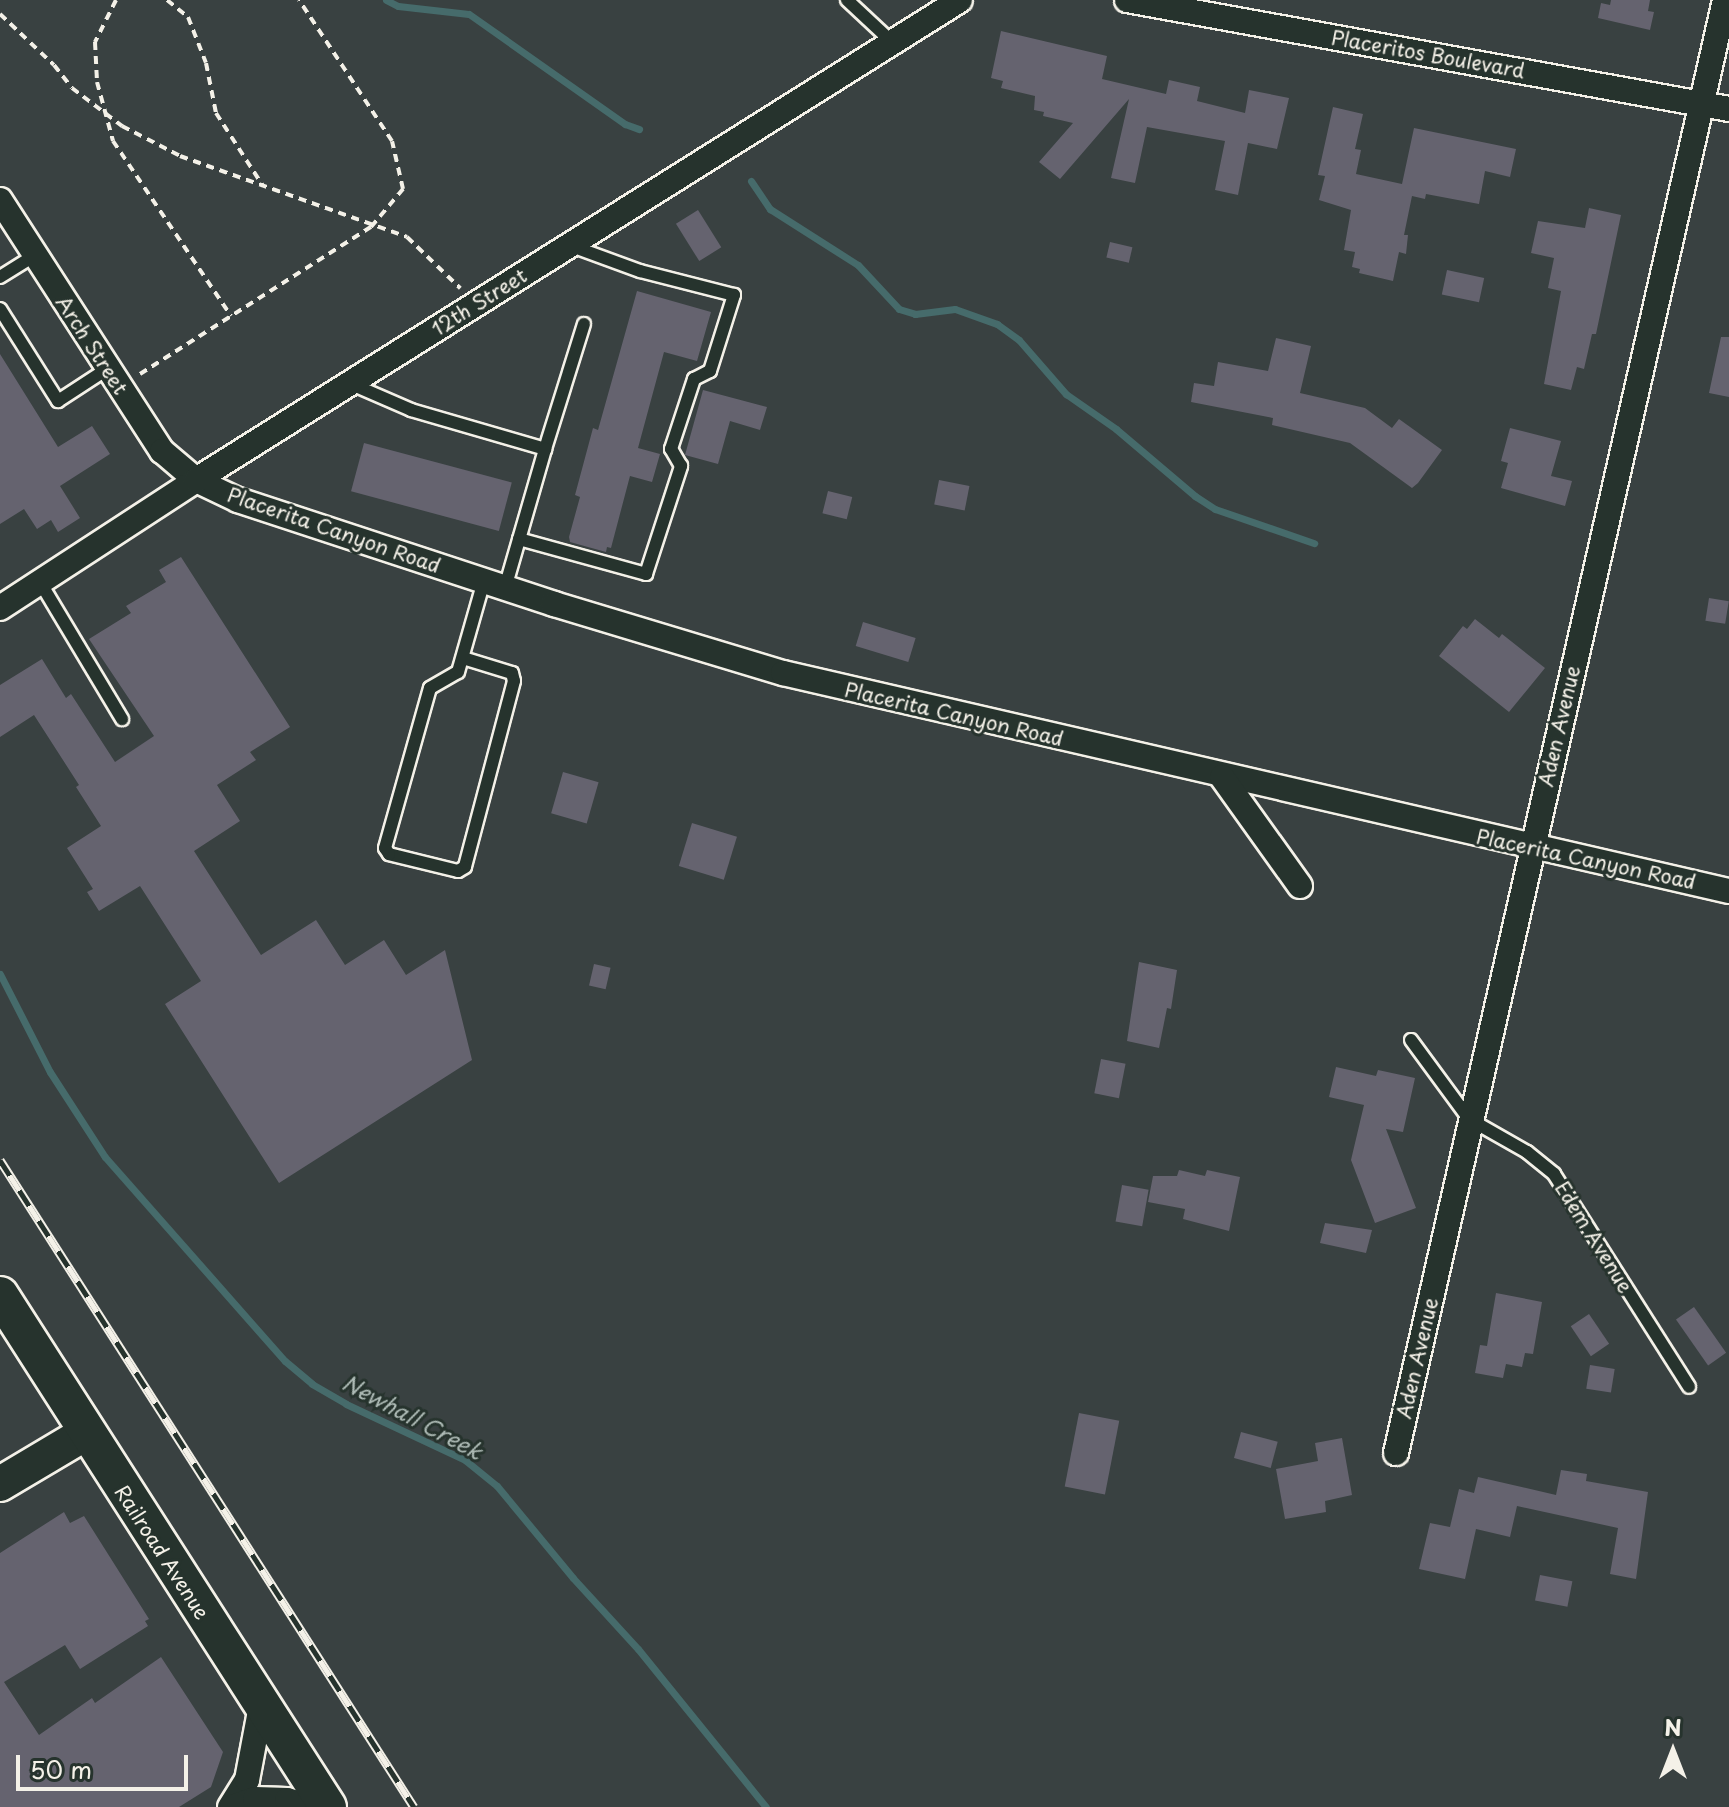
<!DOCTYPE html>
<style>
body{margin:0}
#map{position:relative;width:1729px;height:1807px;overflow:hidden;background:#394141;font-family:"Playpen Sans",sans-serif}
div>[style]{position:absolute}
.stream>*{height:7px;margin:-3.5px;padding:0 3.5px;transform-origin:3.5px;border-radius:3.5px;background:#466b6b}
.building>*{inset:0;background:#65636f;transform-origin:0 0}
.path>*{height:4px;margin-top:-2px;transform-origin:0;background:repeating-linear-gradient(90deg,#f4f1e8 0 8px,transparent 0 14px)}
.roads{filter:drop-shadow(2px 0 #f4f1e8) drop-shadow(-2px 0 #f4f1e8) drop-shadow(0 2px #f4f1e8) drop-shadow(0 -2px #f4f1e8)}
.lane>*{height:12px;margin:-6px;padding:0 6px;transform-origin:6px;border-radius:6px;background:#26332d}
.street>*{height:24px;margin:-12px;padding:0 12px;transform-origin:12px;border-radius:12px;background:#26332d}
.secondary>*{height:34px;margin:-17px;padding:0 17px;transform-origin:17px;border-radius:17px;background:#26332d}
.primary>*{height:36px;margin:-18px;padding:0 18px;transform-origin:18px;border-radius:18px;background:#26332d}
.rail>*{height:9px;margin-top:-4.5px;transform-origin:0;background:repeating-linear-gradient(90deg,#26332d 0 18px,#f4f1e8 0 36px);box-sizing:border-box;border-block:2px solid #f4f1e8}
span{translate:-50% -50%;white-space:nowrap;text-align:center;line-height:1.15;-webkit-text-stroke:6px #26332d;paint-order:stroke}
.street-label{font-size:20px;color:#f4f1e8}
.water-label{font-size:22px;color:#aebbb6;font-style:italic}
.north{position:absolute;left:1633px;top:1711px;width:80px;height:80px;-webkit-text-stroke:6px #26332d;paint-order:stroke;rotate:0deg;font-size:22px;font-weight:700;line-height:32px;text-align:center;color:#f4f1e8}
.north::after{content:'';display:block;margin:auto;width:28px;height:36px;background:#f4f1e8;clip-path:polygon(50% 0,100% 100%,50% 72%,0 100%)}
.scale{position:absolute;left:16px;top:1755px;width:172px;height:36px;box-sizing:border-box;border:4px solid #f4f1e8;border-top:0;padding-left:10px;font-size:24px;line-height:28px;white-space:nowrap;color:#f4f1e8;-webkit-text-stroke:6px #26332d;paint-order:stroke}
</style>
<div id="map">
<div class="stream">
<div style="left:386px;top:0;width:13px;rotate:27deg"></div>
<div style="left:398px;top:6px;width:71px;rotate:6.4deg"></div>
<div style="left:469px;top:14px;width:191px;rotate:35.2deg"></div>
<div style="left:625px;top:124px;width:15px;rotate:20deg"></div>
<div style="left:751px;top:181px;width:34px;rotate:56deg"></div>
<div style="left:770px;top:209px;width:104px;rotate:32.5deg"></div>
<div style="left:858px;top:265px;width:60px;rotate:47deg"></div>
<div style="left:899px;top:309px;width:17px;rotate:17deg"></div>
<div style="left:915px;top:314px;width:40px;rotate:-7.1deg"></div>
<div style="left:955px;top:309px;width:45px;rotate:19.7deg"></div>
<div style="left:997px;top:324px;width:27px;rotate:36deg"></div>
<div style="left:1019px;top:340px;width:72px;rotate:49deg"></div>
<div style="left:1066px;top:394px;width:61px;rotate:35deg"></div>
<div style="left:1116px;top:429px;width:104px;rotate:40.3deg"></div>
<div style="left:1195px;top:496px;width:24px;rotate:33deg"></div>
<div style="left:1215px;top:509px;width:105px;rotate:19deg"></div>
<div style="left:0;top:974px;width:110px;rotate:63deg"></div>
<div style="left:50px;top:1072px;width:101px;rotate:57.1deg"></div>
<div style="left:105px;top:1157px;width:272px;rotate:48.6deg"></div>
<div style="left:285px;top:1361px;width:35px;rotate:40deg"></div>
<div style="left:312px;top:1384px;width:39px;rotate:30deg"></div>
<div style="left:346px;top:1404px;width:132px;rotate:25.2deg"></div>
<div style="left:465px;top:1460px;width:41px;rotate:39.1deg"></div>
<div style="left:497px;top:1486px;width:119px;rotate:50.4deg"></div>
<div style="left:573px;top:1578px;width:96px;rotate:47.5deg"></div>
<div style="left:638px;top:1649px;width:203px;rotate:51deg"></div>
</div>
<div class="building">
<div style="clip-path:polygon(1611px 0,1650px 0,1648px 11px,1654px 12px,1650px 30px,1598px 18px,1601px 3px,1610px 5px)"></div>
<div style="clip-path:polygon(1001px 31px,1107px 56px,1102px 79px,1166px 94px,1169px 80px,1200px 87px,1197px 101px,1245px 113px,1249px 90px,1289px 98px,1277px 149px,1248px 143px,1238px 195px,1215px 190px,1225px 141px,1147px 127px,1135px 183px,1111px 178px,1129px 99px,1060px 179px,1039px 162px,1073px 123px,1043px 116px,1044px 112px,1034px 110px,1035px 96px,1001px 88px,1003px 81px,991px 78px)"></div>
<div style="clip-path:polygon(1333px 107px,1363px 114px,1355px 149px,1361px 150px,1356px 174px,1402px 184px,1414px 128px,1516px 149px,1510px 177px,1485px 171px,1479px 204px,1426px 194px,1425px 199px,1412px 196px,1404px 235px,1408px 235px,1406px 254px,1399px 252px,1393px 281px,1359px 273px,1360px 269px,1352px 267px,1355px 252px,1344px 250px,1351px 210px,1319px 200px,1325px 176px,1318px 175px)"></div>
<div style="clip-path:polygon(1589px 208px,1621px 215px,1596px 334px,1592px 334px,1584px 369px,1577px 367px,1571px 390px,1544px 384px,1561px 291px,1548px 288px,1554px 258px,1531px 253px,1538px 221px,1585px 228px)"></div>
<div style="left:698px;top:210px;width:44px;height:26px;rotate:58deg"></div>
<div style="left:1110px;top:242px;width:23px;height:16px;rotate:13deg"></div>
<div style="left:1447px;top:270px;width:38px;height:25px;rotate:12deg"></div>
<div style="clip-path:polygon(637px 291px,711px 312px,697px 361px,664px 352px,638px 448px,660px 454px,652px 482px,630px 476px,611px 548px,607px 547px,606px 552px,570px 542px,569px 537px,580px 497px,575px 495px,593px 428px,598px 430px)"></div>
<div style="clip-path:polygon(1721px 337px,1729px 337px,1729px 397px,1709px 393px)"></div>
<div style="clip-path:polygon(1276px 338px,1311px 346px,1300px 393px,1365px 408px,1392px 428px,1399px 419px,1442px 450px,1418px 483px,1412px 488px,1350px 443px,1272px 425px,1273px 418px,1191px 402px,1194px 383px,1214px 386px,1218px 362px,1268px 371px)"></div>
<div style="clip-path:polygon(0 354px,58px 447px,92px 426px,110px 454px,60px 486px,80px 518px,58px 532px,51px 520px,37px 529px,24px 509px,0 524px)"></div>
<div style="clip-path:polygon(703px 390px,767px 407px,760px 430px,730px 421px,718px 464px,685px 455px)"></div>
<div style="clip-path:polygon(1510px 428px,1561px 441px,1551px 476px,1572px 481px,1565px 506px,1501px 488px,1508px 463px,1501px 461px)"></div>
<div style="left:364px;top:443px;width:153px;height:50px;rotate:15deg"></div>
<div style="left:939px;top:480px;width:31px;height:25px;rotate:11deg"></div>
<div style="left:828px;top:491px;width:25px;height:23px;rotate:14deg"></div>
<div style="clip-path:polygon(181px 557px,290px 727px,250px 752px,256px 760px,217px 785px,240px 821px,194px 851px,261px 955px,316px 920px,345px 965px,384px 940px,406px 975px,445px 950px,472px 1060px,279px 1183px,165px 1004px,201px 981px,140px 886px,99px 911px,87px 892px,93px 889px,67px 848px,101px 826px,76px 787px,79px 785px,34px 715px,0 737px,0 685px,42px 659px,66px 698px,71px 694px,115px 762px,154px 736px,89px 639px,131px 613px,126px 606px,166px 582px,159px 570px)"></div>
<div style="left:1709px;top:598px;width:20px;height:23px;rotate:9deg"></div>
<div style="clip-path:polygon(1475px 619px,1499px 638px,1502px 634px,1545px 668px,1509px 712px,1439px 656px,1463px 626px,1467px 629px)"></div>
<div style="left:863px;top:622px;width:55px;height:25px;rotate:17deg"></div>
<div style="left:563px;top:772px;width:37px;height:43px;rotate:16deg"></div>
<div style="left:692px;top:823px;width:47px;height:45px;rotate:17deg"></div>
<div style="clip-path:polygon(1139px 962px,1177px 970px,1171px 1009px,1167px 1008px,1159px 1048px,1127px 1041px)"></div>
<div style="left:594px;top:964px;width:17px;height:22px;rotate:13deg"></div>
<div style="left:1101px;top:1059px;width:25px;height:35px;rotate:11deg"></div>
<div style="clip-path:polygon(1336px 1067px,1376px 1076px,1378px 1070px,1415px 1078px,1403px 1132px,1386px 1129px,1416px 1208px,1375px 1223px,1351px 1160px,1364px 1105px,1329px 1097px)"></div>
<div style="clip-path:polygon(1179px 1170px,1205px 1176px,1207px 1170px,1240px 1177px,1229px 1231px,1183px 1219px,1185px 1209px,1148px 1202px,1153px 1176px,1177px 1176px)"></div>
<div style="left:1122px;top:1185px;width:27px;height:37px;rotate:10deg"></div>
<div style="clip-path:polygon(1325px 1223px,1372px 1230px,1366px 1253px,1320px 1243px)"></div>
<div style="clip-path:polygon(1496px 1293px,1542px 1302px,1533px 1354px,1525px 1353px,1522px 1367px,1506px 1364px,1503px 1378px,1475px 1373px,1480px 1345px,1487px 1346px)"></div>
<div style="left:1694px;top:1307px;width:56px;height:22px;rotate:55deg"></div>
<div style="left:1589px;top:1314px;width:36px;height:22px;rotate:56deg"></div>
<div style="left:1590px;top:1365px;width:25px;height:24px;rotate:9deg"></div>
<div style="left:1079px;top:1413px;width:41px;height:75px;rotate:11deg"></div>
<div style="left:1241px;top:1432px;width:38px;height:27px;rotate:15deg"></div>
<div style="clip-path:polygon(1342px 1438px,1352px 1495px,1325px 1501px,1326px 1512px,1285px 1519px,1276px 1469px,1318px 1461px,1315px 1443px)"></div>
<div style="clip-path:polygon(1561px 1470px,1587px 1474px,1586px 1481px,1648px 1492px,1636px 1579px,1610px 1574px,1618px 1528px,1517px 1506px,1510px 1537px,1476px 1529px,1465px 1579px,1419px 1569px,1430px 1523px,1450px 1527px,1459px 1489px,1474px 1493px,1478px 1477px,1556px 1495px)"></div>
<div style="clip-path:polygon(64px 1512px,70px 1523px,84px 1516px,149px 1619px,145px 1621px,148px 1626px,80px 1669px,65px 1645px,4px 1682px,39px 1735px,92px 1698px,95px 1703px,161px 1657px,223px 1752px,211px 1787px,179px 1807px,0 1807px,0 1553px)"></div>
<div style="left:1540px;top:1575px;width:33px;height:26px;rotate:11deg"></div>
</div>
<div class="path">
<div style="left:116px;top:0;width:47px;rotate:116.6deg"></div>
<div style="left:95px;top:42px;width:40px;rotate:87.1deg"></div>
<div style="left:97px;top:82px;width:61px;rotate:74.8deg"></div>
<div style="left:113px;top:141px;width:211px;rotate:56deg"></div>
<div style="left:167px;top:0;width:27px;rotate:39deg"></div>
<div style="left:188px;top:17px;width:49px;rotate:68.6deg"></div>
<div style="left:206px;top:63px;width:51px;rotate:78.7deg"></div>
<div style="left:216px;top:113px;width:87px;rotate:57.2deg"></div>
<div style="left:0;top:14px;width:74px;rotate:43.4deg"></div>
<div style="left:54px;top:65px;width:29px;rotate:52deg"></div>
<div style="left:72px;top:88px;width:63px;rotate:37.2deg"></div>
<div style="left:122px;top:126px;width:65px;rotate:27.3deg"></div>
<div style="left:180px;top:156px;width:241px;rotate:19.6deg"></div>
<div style="left:407px;top:237px;width:74px;rotate:43.9deg"></div>
<div style="left:140px;top:374px;width:274px;rotate:-32.5deg"></div>
<div style="left:371px;top:227px;width:50px;rotate:-49.9deg"></div>
<div style="left:403px;top:189px;width:49px;rotate:-102.9deg"></div>
<div style="left:392px;top:141px;width:169px;rotate:-123.4deg"></div>
</div>
<div class="roads">
<div class="lane">
<div style="left:847px;top:0;width:62px;rotate:43deg"></div>
<div style="left:0;top:277px;width:39px;rotate:-32deg"></div>
<div style="left:0;top:309px;width:109px;rotate:57.8deg"></div>
<div style="left:58px;top:401px;width:59px;rotate:-33.1deg"></div>
<div style="left:349px;top:383px;width:68px;rotate:23.5deg"></div>
<div style="left:411px;top:410px;width:140px;rotate:16.2deg"></div>
<div style="left:545px;top:449px;width:131px;rotate:-72.7deg"></div>
<div style="left:519px;top:539px;width:132px;rotate:15.4deg"></div>
<div style="left:646px;top:574px;width:114px;rotate:-72deg"></div>
<div style="left:681px;top:466px;width:20px;rotate:-120deg"></div>
<div style="left:671px;top:449px;width:74px;rotate:-71.8deg"></div>
<div style="left:694px;top:379px;width:18px;rotate:-27deg"></div>
<div style="left:710px;top:371px;width:80px;rotate:-72.5deg"></div>
<div style="left:734px;top:295px;width:97px;rotate:-165.7deg"></div>
<div style="left:640px;top:271px;width:76px;rotate:-159.9deg"></div>
<div style="left:40px;top:582px;width:160px;rotate:59.1deg"></div>
<div style="left:505px;top:588px;width:145px;rotate:-73.9deg"></div>
<div style="left:463px;top:658px;width:51px;rotate:17deg"></div>
<div style="left:512px;top:673px;width:8px;rotate:76deg"></div>
<div style="left:514px;top:681px;width:192px;rotate:104.8deg"></div>
<div style="left:465px;top:867px;width:8px;rotate:150deg"></div>
<div style="left:458px;top:871px;width:71px;rotate:-166.2deg"></div>
<div style="left:389px;top:854px;width:7px;rotate:-124deg"></div>
<div style="left:385px;top:848px;width:166px;rotate:-74.3deg"></div>
<div style="left:430px;top:688px;width:32px;rotate:-30deg"></div>
<div style="left:458px;top:672px;width:95px;rotate:-74.1deg"></div>
<div style="left:1411px;top:1040px;width:98px;rotate:53.7deg"></div>
<div style="left:1469px;top:1119px;width:67px;rotate:29.6deg"></div>
<div style="left:1527px;top:1152px;width:35px;rotate:39deg"></div>
<div style="left:1554px;top:1174px;width:252px;rotate:57.6deg"></div>
</div>
<div class="street">
<div style="left:1127px;top:0;width:612px;rotate:10.26deg"></div>
<div style="left:0;top:200px;width:299px;rotate:57.2deg"></div>
<div style="left:162px;top:451px;width:45px;rotate:40.5deg"></div>
<div style="left:196px;top:480px;width:47px;rotate:25.5deg"></div>
<div style="left:238px;top:500px;width:333px;rotate:18.2deg"></div>
<div style="left:554px;top:604px;width:239px;rotate:16.8deg"></div>
<div style="left:783px;top:673px;width:971px;rotate:12.98deg"></div>
<div style="left:0;top:608px;width:234px;rotate:-33.1deg"></div>
<div style="left:196px;top:480px;width:902px;rotate:-32.14deg"></div>
<div style="left:1222px;top:777px;width:134px;rotate:54.4deg"></div>
<div style="left:1396px;top:1453px;width:1490px;rotate:-77.24deg"></div>
<div style="left:230px;top:1807px;width:32px;rotate:-58deg"></div>
<div style="left:247px;top:1780px;width:75px;rotate:-79.3deg"></div>
<div style="left:232px;top:1807px;width:24px;rotate:-19deg"></div>
<div style="left:255px;top:1799px;width:32px;rotate:2deg"></div>
<div style="left:287px;top:1800px;width:26px;rotate:16deg"></div>
</div>
<div class="secondary">
<div style="left:0;top:1484px;width:100px;rotate:-30.7deg"></div>
</div>
<div class="primary">
<div style="left:0;top:1295px;width:608px;rotate:57.36deg"></div>
</div>
</div>
<div class="rail">
<div style="left:0;top:1160px;width:768px;rotate:57.39deg"></div>
</div>
<div class="street-label">
<span style="left:1428px;top:54px;rotate:10deg">Placeritos Boulevard</span>
<span style="left:479px;top:302px;rotate:-32deg">12th Street</span>
<span style="left:92px;top:345px;rotate:57deg">Arch Street</span>
<span style="left:334px;top:530px;rotate:19deg">Placerita Canyon Road</span>
<span style="left:954px;top:714px;rotate:13deg">Placerita Canyon Road</span>
<span style="left:1559px;top:726px;rotate:-77deg">Aden Avenue</span>
<span style="left:1586px;top:859px;rotate:12deg">Placerita Canyon Road</span>
<span style="left:1594px;top:1237px;rotate:58deg">Edem Avenue</span>
<span style="left:1417px;top:1358px;rotate:-77deg">Aden Avenue</span>
<span style="left:162px;top:1552px;rotate:57deg">Railroad Avenue</span>
</div>
<div class="water-label">
<span style="left:413px;top:1416px;rotate:28deg">Newhall Creek</span>
</div>
<div class="north">N</div>
<div class="scale">50 m</div>
</div>
